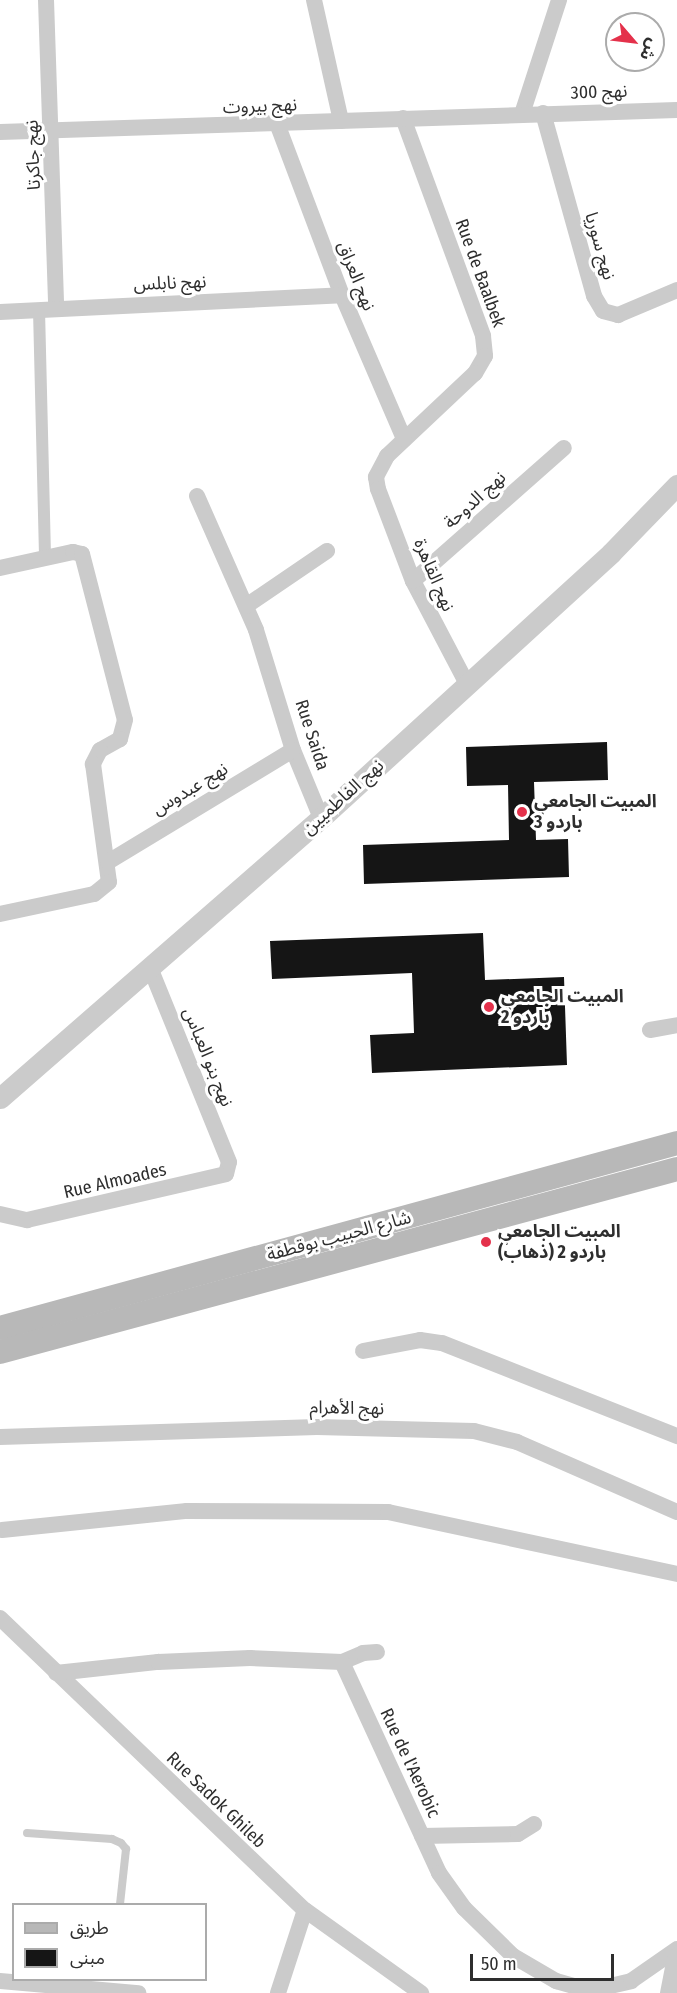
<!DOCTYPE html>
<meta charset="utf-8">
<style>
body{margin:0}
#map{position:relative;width:677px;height:1993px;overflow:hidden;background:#fff;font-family:"Fira Sans Condensed","Noto Sans Arabic",sans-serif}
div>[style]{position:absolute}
.building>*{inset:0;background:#151515}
.service>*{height:8px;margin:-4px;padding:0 4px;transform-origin:4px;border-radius:4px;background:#cbcbcb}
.pedestrian>*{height:12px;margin:-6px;padding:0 6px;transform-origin:6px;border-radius:6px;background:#cbcbcb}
.minor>*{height:16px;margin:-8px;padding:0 8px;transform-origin:8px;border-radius:8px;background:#cbcbcb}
.tertiary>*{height:21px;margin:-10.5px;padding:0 10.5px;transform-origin:10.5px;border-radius:10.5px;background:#cbcbcb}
.secondary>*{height:24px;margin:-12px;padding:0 12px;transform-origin:12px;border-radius:12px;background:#b8b8b8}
.dots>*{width:16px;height:16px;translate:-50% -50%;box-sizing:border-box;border:3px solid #fff;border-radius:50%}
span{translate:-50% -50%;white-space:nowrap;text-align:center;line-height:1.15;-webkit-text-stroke:6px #fff;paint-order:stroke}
.street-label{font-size:18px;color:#2e2e2e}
.poi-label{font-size:18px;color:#2e2e2e;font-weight:700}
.left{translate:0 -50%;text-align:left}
.legend{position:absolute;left:12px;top:1903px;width:195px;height:78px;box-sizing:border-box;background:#fff;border:2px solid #ababab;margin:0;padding:8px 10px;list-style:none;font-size:18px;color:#2e2e2e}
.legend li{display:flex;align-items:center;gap:12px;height:30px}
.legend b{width:30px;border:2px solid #ababab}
.north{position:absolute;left:605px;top:12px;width:60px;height:60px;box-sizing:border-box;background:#fff;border:2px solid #ababab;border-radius:50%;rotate:118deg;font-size:16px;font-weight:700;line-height:24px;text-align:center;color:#2e2e2e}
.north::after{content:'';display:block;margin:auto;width:21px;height:27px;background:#e4314b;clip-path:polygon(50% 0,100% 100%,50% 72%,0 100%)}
.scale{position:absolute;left:470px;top:1954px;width:144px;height:27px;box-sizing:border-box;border:3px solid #2e2e2e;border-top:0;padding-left:8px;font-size:18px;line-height:21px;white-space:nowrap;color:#2e2e2e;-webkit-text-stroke:4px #fff;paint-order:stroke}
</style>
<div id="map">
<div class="building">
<div style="clip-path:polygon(607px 742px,608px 780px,534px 782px,536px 840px,568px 839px,569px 877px,364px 884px,363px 845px,509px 840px,508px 785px,467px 786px,466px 747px)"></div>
<div style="clip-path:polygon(483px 933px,485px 980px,564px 977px,567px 1065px,372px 1073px,370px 1035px,414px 1033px,412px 973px,272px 979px,270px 941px)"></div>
</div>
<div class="service">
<div style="left:27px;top:1833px;width:85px;rotate:4deg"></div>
<div style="left:112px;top:1839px;width:10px;rotate:24deg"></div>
<div style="left:121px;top:1843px;width:8px;rotate:50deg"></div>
<div style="left:126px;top:1849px;width:55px;rotate:96.2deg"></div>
</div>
<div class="pedestrian">
<div style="left:39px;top:310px;width:248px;rotate:88.6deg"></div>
</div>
<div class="minor">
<div style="left:46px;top:0;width:309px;rotate:88.1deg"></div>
<div style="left:314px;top:0;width:124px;rotate:77.4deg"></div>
<div style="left:543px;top:113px;width:190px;rotate:74.4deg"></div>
<div style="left:594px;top:296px;width:17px;rotate:59deg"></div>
<div style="left:603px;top:311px;width:16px;rotate:15deg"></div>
<div style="left:618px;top:315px;width:64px;rotate:-23deg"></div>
<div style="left:522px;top:114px;width:120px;rotate:-72deg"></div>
<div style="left:403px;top:118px;width:232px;rotate:69.8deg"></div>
<div style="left:483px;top:336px;width:20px;rotate:84deg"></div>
<div style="left:485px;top:356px;width:20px;rotate:120deg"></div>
<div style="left:475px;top:373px;width:121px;rotate:136.7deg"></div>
<div style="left:387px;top:456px;width:24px;rotate:118deg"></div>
<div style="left:376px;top:477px;width:12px;rotate:81deg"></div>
<div style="left:378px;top:489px;width:98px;rotate:69.2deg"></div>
<div style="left:413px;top:581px;width:116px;rotate:62.3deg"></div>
<div style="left:278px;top:126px;width:181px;rotate:69.3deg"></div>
<div style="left:342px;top:295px;width:157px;rotate:66.7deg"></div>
<div style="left:0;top:132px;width:677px;rotate:-1.86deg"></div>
<div style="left:0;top:312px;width:342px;rotate:-2.8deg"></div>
<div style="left:197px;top:496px;width:146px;rotate:66.2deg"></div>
<div style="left:256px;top:630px;width:126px;rotate:72.9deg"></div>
<div style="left:293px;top:750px;width:74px;rotate:67.6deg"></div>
<div style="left:0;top:568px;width:75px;rotate:-12.4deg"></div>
<div style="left:73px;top:552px;width:9px;rotate:13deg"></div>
<div style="left:82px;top:554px;width:171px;rotate:75.5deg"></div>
<div style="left:125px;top:720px;width:20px;rotate:105deg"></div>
<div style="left:120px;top:739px;width:23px;rotate:151deg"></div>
<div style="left:100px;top:750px;width:16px;rotate:117deg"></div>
<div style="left:93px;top:764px;width:119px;rotate:82.3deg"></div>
<div style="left:109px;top:882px;width:19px;rotate:141deg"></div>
<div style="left:94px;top:894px;width:96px;rotate:168deg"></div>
<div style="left:413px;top:581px;width:201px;rotate:-41.4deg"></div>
<div style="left:246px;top:606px;width:98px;rotate:-34.2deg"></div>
<div style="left:108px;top:862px;width:216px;rotate:-31.2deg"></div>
<div style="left:650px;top:1030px;width:27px;rotate:-10deg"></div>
<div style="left:0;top:1214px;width:28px;rotate:13deg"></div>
<div style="left:27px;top:1220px;width:204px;rotate:-13deg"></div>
<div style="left:226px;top:1174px;width:12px;rotate:-76deg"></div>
<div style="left:229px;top:1162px;width:210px;rotate:-112.1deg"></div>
<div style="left:363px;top:1351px;width:58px;rotate:-10.9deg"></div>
<div style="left:420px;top:1340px;width:22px;rotate:8deg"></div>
<div style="left:442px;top:1343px;width:253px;rotate:21.6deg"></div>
<div style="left:0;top:1437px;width:317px;rotate:-1.8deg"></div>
<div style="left:317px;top:1427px;width:157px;rotate:1.5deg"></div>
<div style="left:474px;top:1431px;width:44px;rotate:14.3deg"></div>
<div style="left:517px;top:1442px;width:175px;rotate:23.6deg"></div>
<div style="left:2px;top:1530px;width:186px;rotate:-5.9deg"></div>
<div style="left:187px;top:1511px;width:201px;rotate:0.3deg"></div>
<div style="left:388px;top:1512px;width:296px;rotate:12.1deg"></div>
<div style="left:0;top:1618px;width:422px;rotate:43.8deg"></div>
<div style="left:305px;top:1910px;width:143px;rotate:35.6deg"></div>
<div style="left:342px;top:1662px;width:23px;rotate:-23deg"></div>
<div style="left:363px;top:1653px;width:14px;rotate:-4deg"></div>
<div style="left:56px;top:1673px;width:103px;rotate:-6.2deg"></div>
<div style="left:158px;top:1662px;width:92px;rotate:-2.5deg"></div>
<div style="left:250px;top:1658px;width:92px;rotate:2.5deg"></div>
<div style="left:342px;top:1662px;width:232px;rotate:65.3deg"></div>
<div style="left:439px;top:1873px;width:43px;rotate:54.5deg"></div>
<div style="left:464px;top:1908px;width:69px;rotate:44.4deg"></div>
<div style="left:513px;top:1956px;width:50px;rotate:30.2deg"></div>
<div style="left:556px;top:1981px;width:22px;rotate:16deg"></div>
<div style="left:577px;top:1987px;width:29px"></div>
<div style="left:606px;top:1987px;width:26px;rotate:-13deg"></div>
<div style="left:631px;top:1981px;width:56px;rotate:-34.8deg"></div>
<div style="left:422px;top:1836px;width:96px;rotate:-1.2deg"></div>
<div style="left:518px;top:1834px;width:19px;rotate:-32deg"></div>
<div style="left:0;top:1981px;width:139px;rotate:5deg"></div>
<div style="left:278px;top:1993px;width:87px;rotate:-72deg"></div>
</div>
<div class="tertiary">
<div style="left:0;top:1098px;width:426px;rotate:-41.1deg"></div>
<div style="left:321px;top:818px;width:393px;rotate:-42.4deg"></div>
<div style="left:611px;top:553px;width:95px;rotate:-45.9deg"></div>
<div style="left:670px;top:1993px;width:36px;rotate:-79deg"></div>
</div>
<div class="secondary">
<div style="left:0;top:1328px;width:702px;rotate:-15.28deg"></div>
<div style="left:0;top:1352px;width:701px;rotate:-15.13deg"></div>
</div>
<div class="dots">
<div style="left:522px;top:812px;background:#e4314b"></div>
<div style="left:489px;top:1007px;background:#e4314b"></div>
<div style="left:486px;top:1242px;background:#e4314b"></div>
</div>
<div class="street-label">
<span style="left:599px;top:92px;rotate:-2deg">نهج 300</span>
<span style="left:260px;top:106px;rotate:-2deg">نهج بيروت</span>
<span style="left:33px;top:155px;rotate:-92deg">نهج جاكرتا</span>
<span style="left:600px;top:246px;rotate:74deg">نهج سوريا</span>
<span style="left:480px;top:273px;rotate:70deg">Rue de Baalbek</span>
<span style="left:356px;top:276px;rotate:68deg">نهج العراق</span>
<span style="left:170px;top:283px;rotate:-2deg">نهج نابلس</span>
<span style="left:475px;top:500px;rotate:-42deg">نهج الدوحة</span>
<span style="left:434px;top:575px;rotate:67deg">نهج القاهرة</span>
<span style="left:312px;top:735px;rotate:72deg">Rue Saida</span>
<span style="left:190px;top:789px;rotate:-31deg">نهج عبدوس</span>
<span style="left:343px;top:797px;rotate:-42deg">نهج الفاطميين</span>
<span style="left:208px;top:1057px;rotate:68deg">نهج بنو العباس</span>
<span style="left:115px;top:1181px;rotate:-13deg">Rue Almoades</span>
<span style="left:339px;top:1236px;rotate:-15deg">شارع الحبيب بوقطفة</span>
<span style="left:347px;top:1408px;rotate:1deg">نهج الأهرام</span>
<span style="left:410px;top:1763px;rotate:65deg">Rue de l'Aerobic</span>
<span style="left:216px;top:1800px;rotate:44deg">Rue Sadok Ghileb</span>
</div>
<div class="poi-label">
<span class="left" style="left:534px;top:812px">المبيت الجامعي<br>باردو 3</span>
<span class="left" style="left:501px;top:1007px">المبيت الجامعي<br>باردو 2</span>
<span class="left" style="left:498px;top:1242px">المبيت الجامعي<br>باردو 2 (ذهاب)</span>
</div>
<ul class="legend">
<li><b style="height:8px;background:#b8b8b8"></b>طريق</li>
<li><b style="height:16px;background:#151515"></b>مبنى</li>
</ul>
<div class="north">ش</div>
<div class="scale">50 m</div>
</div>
